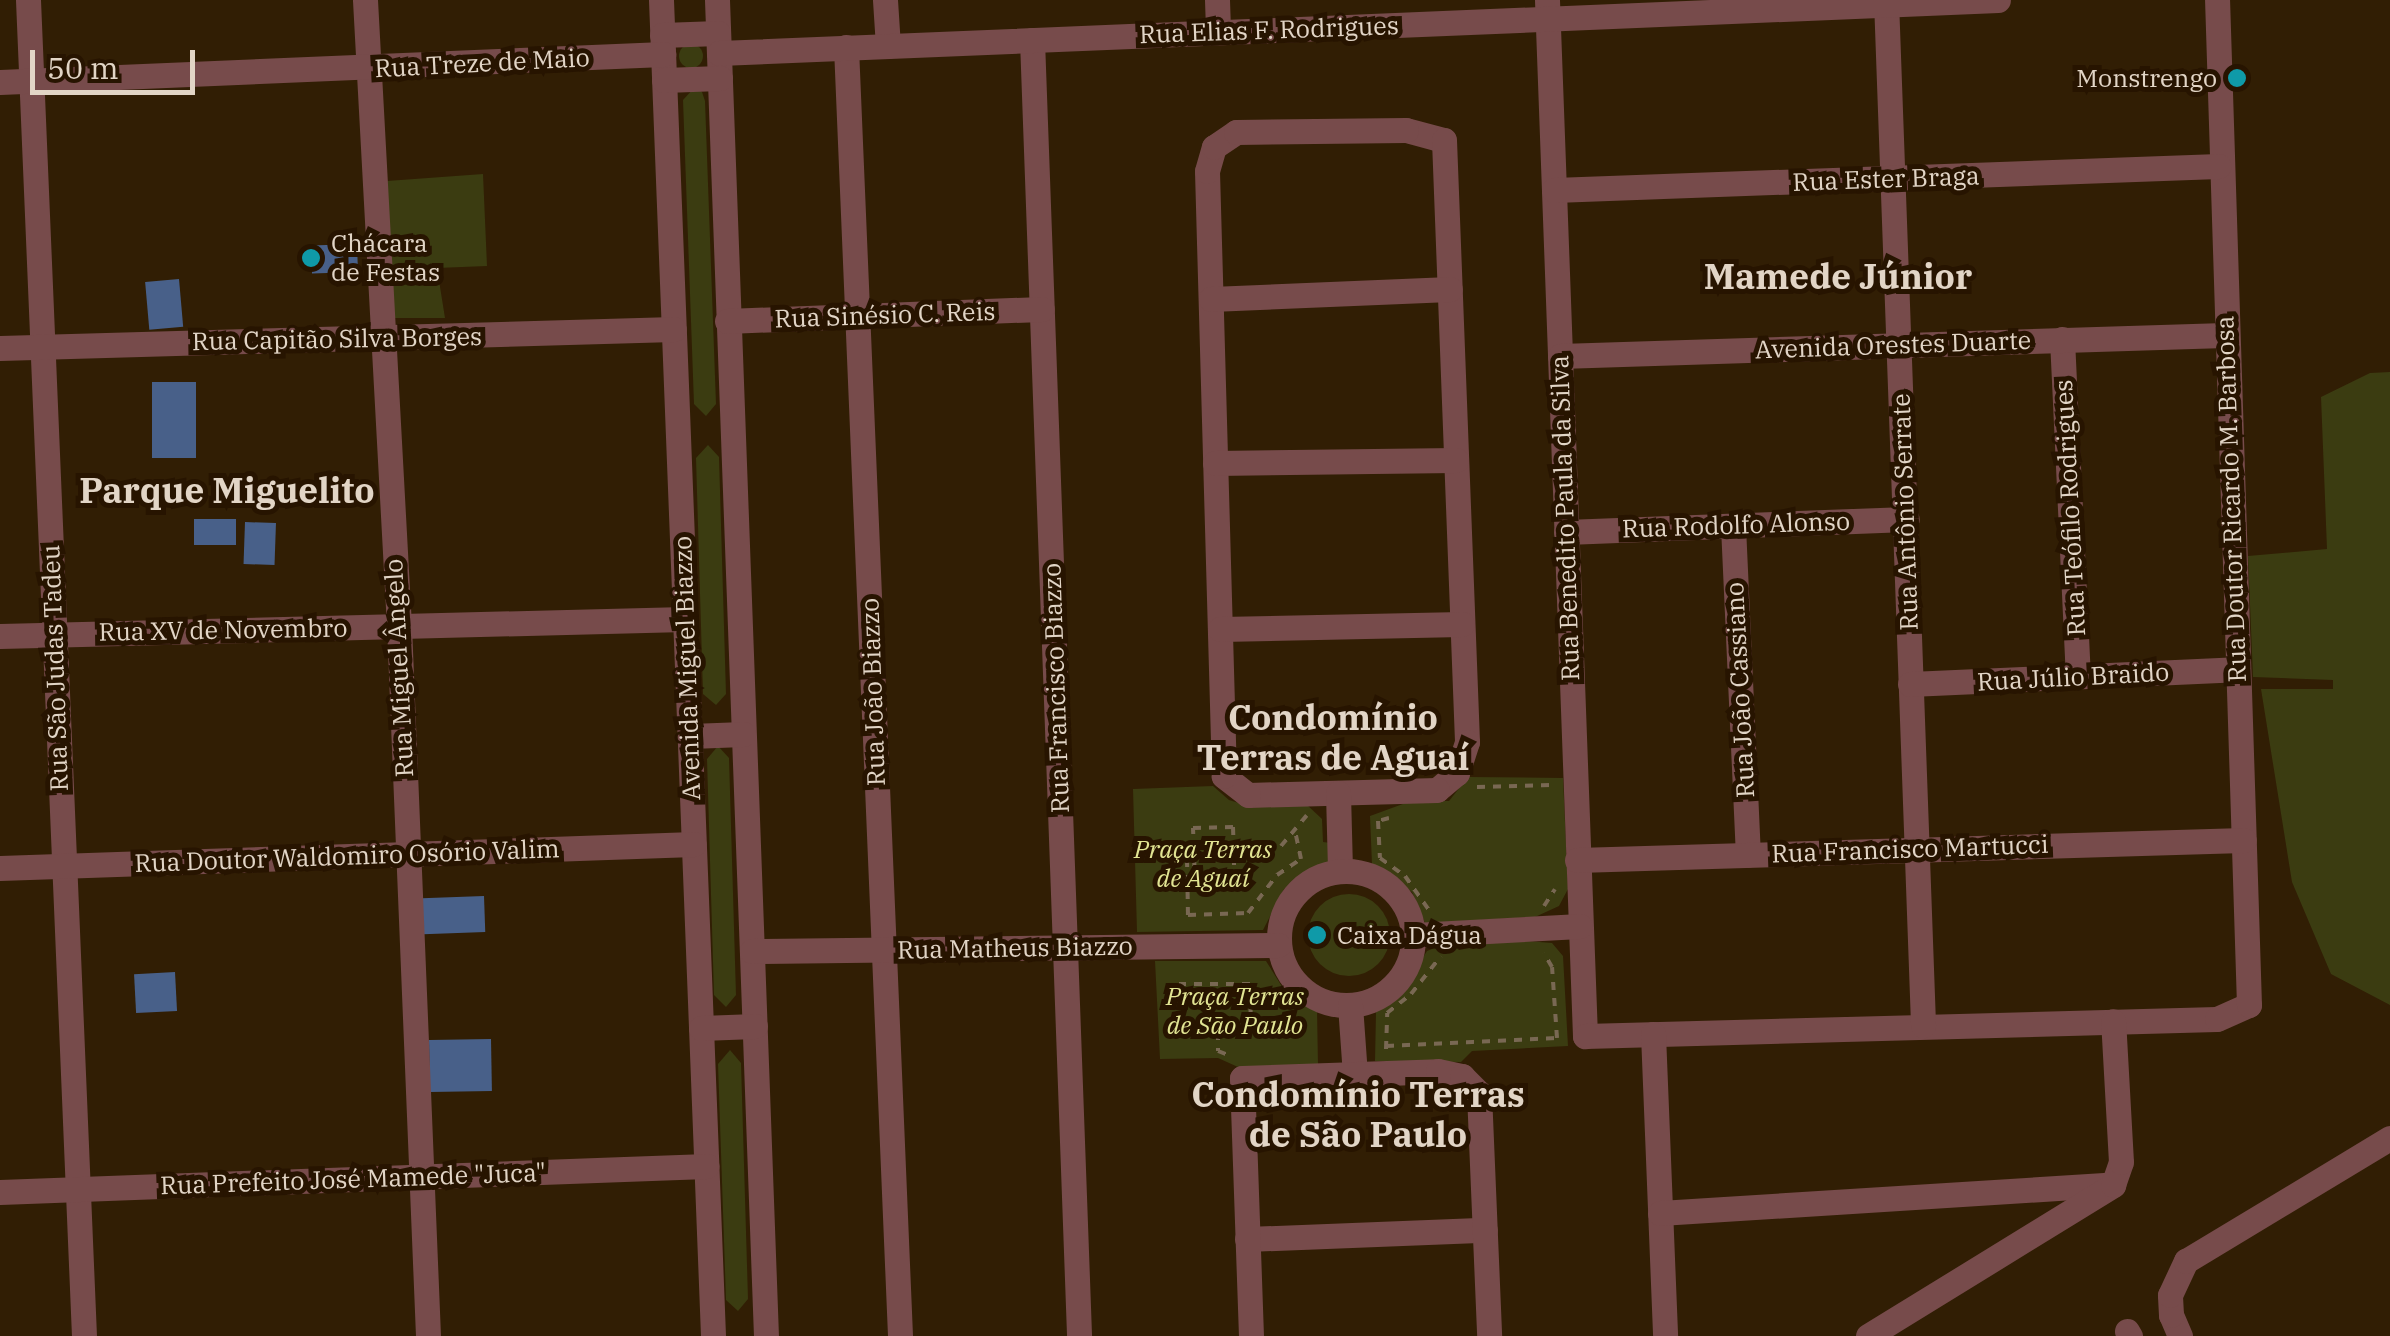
<!DOCTYPE html>
<meta charset="utf-8">
<style>
body{margin:0}
#map{position:relative;width:2390px;height:1336px;overflow:hidden;background:#311e04;font-family:"IBM Plex Serif",serif}
div>[style]{position:absolute}
.green>*{inset:0;background:#3b3c11}
.round{border-radius:50%}
.water>*{inset:0;background:#486089;transform-origin:0 0}
.path>*{height:4px;margin-top:-2px;transform-origin:0;background:repeating-linear-gradient(90deg,#796853 0 8px,transparent 0 16px)}
.minor>*{height:25px;margin:-12.5px;padding:0 12.5px;transform-origin:12.5px;border-radius:12.5px;background:#774b4b}
.minor>.ring{margin:-12.5px;padding:0;box-sizing:content-box;background:none;border:25px solid #774b4b;border-radius:50%}
.dots>*{width:28px;height:28px;translate:-50% -50%;box-sizing:border-box;border:5px solid #271400;border-radius:50%}
span{translate:-50% -50%;white-space:nowrap;text-align:center;line-height:1.15;-webkit-text-stroke:10px #271400;paint-order:stroke}
.street-label{font-size:25px;color:#e2d5c6}
.poi-label{font-size:25px;color:#e2d5c6}
.right{translate:-100% -50%;text-align:right}
.left{translate:0 -50%;text-align:left}
.park-label{font-size:25px;color:#e2e593;font-style:italic}
.district-label{font-size:35px;color:#e2d5c6;font-weight:700}
.scale{position:absolute;left:30px;top:50px;width:165px;height:45px;box-sizing:border-box;border:5px solid #e2d5c6;border-top:0;padding-left:12px;font-size:30px;line-height:35px;white-space:nowrap;color:#e2d5c6;-webkit-text-stroke:8px #271400;paint-order:stroke}
</style>
<div id="map">
<div class="green">
<div class="round" style="left:679px;top:44px;width:24px;height:24px"></div>
<div style="clip-path:polygon(694px 88px,702px 92px,705px 101px,716px 404px,706px 416px,694px 404px,683px 100px)"></div>
<div style="clip-path:polygon(483px 174px,487px 266px,437px 268px,445px 318px,394px 318px,387px 181px)"></div>
<div style="clip-path:polygon(2390px 372px,2390px 1005px,2331px 974px,2292px 882px,2261px 689px,2333px 689px,2333px 680px,2253px 677px,2248px 556px,2327px 549px,2321px 397px,2370px 373px)"></div>
<div style="clip-path:polygon(708px 445px,719px 457px,726px 694px,716px 705px,703px 694px,696px 458px)"></div>
<div style="clip-path:polygon(718px 746px,729px 758px,736px 995px,726px 1007px,714px 995px,707px 759px)"></div>
<div style="clip-path:polygon(1468px 777px,1563px 778px,1568px 889px,1559px 906px,1535px 917px,1425px 923px,1412px 892px,1372px 865px,1370px 816px,1411px 801px,1449px 801px)"></div>
<div style="clip-path:polygon(1213px 786px,1229px 800px,1242px 804px,1305px 803px,1322px 819px,1323px 842px,1331px 843px,1331px 865px,1314px 867px,1284px 889px,1263px 930px,1137px 932px,1133px 789px)"></div>
<div class="round" style="left:1308px;top:894px;width:82px;height:82px"></div>
<div style="clip-path:polygon(1527px 941px,1552px 943px,1563px 956px,1568px 1046px,1472px 1051px,1461px 1062px,1375px 1061px,1376px 1012px,1414px 972px,1427px 951px,1442px 945px)"></div>
<div style="clip-path:polygon(1155px 961px,1266px 961px,1286px 993px,1317px 1009px,1318px 1065px,1238px 1067px,1218px 1058px,1160px 1059px)"></div>
<div style="clip-path:polygon(730px 1050px,741px 1063px,748px 1299px,738px 1311px,726px 1300px,718px 1064px)"></div>
</div>
<div class="water">
<div style="left:357px;top:244px;width:28px;height:46px;rotate:88deg"></div>
<div style="left:179px;top:279px;width:48px;height:34px;rotate:85deg"></div>
<div style="left:152px;top:382px;width:44px;height:76px"></div>
<div style="left:194px;top:519px;width:42px;height:26px"></div>
<div style="left:245px;top:522px;width:31px;height:42px;rotate:2deg"></div>
<div style="left:484px;top:896px;width:36px;height:62px;rotate:88deg"></div>
<div style="left:175px;top:972px;width:39px;height:41px;rotate:87deg"></div>
<div style="left:491px;top:1039px;width:52px;height:62px;rotate:89deg"></div>
</div>
<div class="path">
<div style="left:1477px;top:787px;width:74px;rotate:-1.5deg"></div>
<div style="left:1389px;top:818px;width:11px;rotate:165deg"></div>
<div style="left:1378px;top:821px;width:37px;rotate:87deg"></div>
<div style="left:1380px;top:858px;width:31px;rotate:36deg"></div>
<div style="left:1405px;top:876px;width:42px;rotate:54.8deg"></div>
<div style="left:1234px;top:857px;width:24px;rotate:90deg"></div>
<div style="left:1234px;top:881px;width:39px;rotate:179deg"></div>
<div style="left:1195px;top:882px;width:54px;rotate:-92.1deg"></div>
<div style="left:1193px;top:828px;width:40px;rotate:-1.4deg"></div>
<div style="left:1233px;top:827px;width:30px;rotate:88deg"></div>
<div style="left:1234px;top:857px;width:48px;rotate:-13.2deg"></div>
<div style="left:1281px;top:846px;width:40px;rotate:-50deg"></div>
<div style="left:1194px;top:858px;width:7px;rotate:172deg"></div>
<div style="left:1187px;top:859px;width:56px;rotate:89deg"></div>
<div style="left:1188px;top:915px;width:60px;rotate:-1.9deg"></div>
<div style="left:1248px;top:913px;width:48px;rotate:-52.7deg"></div>
<div style="left:1277px;top:875px;width:29px;rotate:-34deg"></div>
<div style="left:1301px;top:859px;width:29px;rotate:-102deg"></div>
<div style="left:1544px;top:906px;width:20px;rotate:-57deg"></div>
<div style="left:1218px;top:1032px;width:33px;rotate:-3deg"></div>
<div style="left:1251px;top:1030px;width:46px;rotate:-91.2deg"></div>
<div style="left:1250px;top:984px;width:71px;rotate:180deg"></div>
<div style="left:1179px;top:984px;width:48px;rotate:87.6deg"></div>
<div style="left:1181px;top:1032px;width:37px"></div>
<div style="left:1218px;top:1032px;width:19px;rotate:90deg"></div>
<div style="left:1218px;top:1051px;width:14px;rotate:21deg"></div>
<div style="left:1386px;top:1046px;width:171px;rotate:-2.7deg"></div>
<div style="left:1557px;top:1038px;width:71px;rotate:-94deg"></div>
<div style="left:1552px;top:967px;width:16px;rotate:-120deg"></div>
<div style="left:1386px;top:1049px;width:36px;rotate:-88deg"></div>
<div style="left:1387px;top:1013px;width:31px;rotate:-38deg"></div>
<div style="left:1411px;top:994px;width:48px;rotate:-51.7deg"></div>
</div>
<div class="minor">
<div style="left:28px;top:0;width:1337px;rotate:87.6deg"></div>
<div style="left:365px;top:0;width:627px;rotate:86.89deg"></div>
<div style="left:399px;top:626px;width:711px;rotate:87.66deg"></div>
<div style="left:661px;top:0;width:1337px;rotate:87.77deg"></div>
<div style="left:717px;top:0;width:1337px;rotate:87.9deg"></div>
<div style="left:885px;top:0;width:46px;rotate:86.3deg"></div>
<div style="left:1217px;top:0;width:32px;rotate:88deg"></div>
<div style="left:1547px;top:0;width:1037px;rotate:87.9deg"></div>
<div style="left:1585px;top:1036px;width:632px;rotate:-1.54deg"></div>
<div style="left:2217px;top:1019px;width:35px;rotate:-24deg"></div>
<div style="left:2249px;top:1005px;width:1006px;rotate:-91.82deg"></div>
<div style="left:1886px;top:0;width:1026px;rotate:87.93deg"></div>
<div style="left:662px;top:35px;width:56px;rotate:-2deg"></div>
<div style="left:1032px;top:40px;width:1297px;rotate:87.92deg"></div>
<div style="left:846px;top:47px;width:1290px;rotate:87.6deg"></div>
<div style="left:719px;top:53px;width:1280px;rotate:-2.37deg"></div>
<div style="left:664px;top:80px;width:56px;rotate:-2deg"></div>
<div style="left:0;top:82px;width:664px;rotate:-2.42deg"></div>
<div style="left:1406px;top:130px;width:39px;rotate:15deg"></div>
<div style="left:1444px;top:140px;width:602px;rotate:87.81deg"></div>
<div style="left:1467px;top:742px;width:33px;rotate:108deg"></div>
<div style="left:1457px;top:773px;width:26px;rotate:140deg"></div>
<div style="left:1437px;top:790px;width:189px;rotate:178.5deg"></div>
<div style="left:1248px;top:795px;width:31px;rotate:-142deg"></div>
<div style="left:1224px;top:776px;width:605px;rotate:-91.61deg"></div>
<div style="left:1207px;top:171px;width:25px;rotate:-74deg"></div>
<div style="left:1214px;top:147px;width:27px;rotate:-34deg"></div>
<div style="left:1236px;top:132px;width:170px;rotate:-0.7deg"></div>
<div style="left:1554px;top:190px;width:665px;rotate:-2.07deg"></div>
<div style="left:1211px;top:299px;width:239px;rotate:-2.4deg"></div>
<div style="left:727px;top:321px;width:315px;rotate:-2.2deg"></div>
<div style="left:2062px;top:339px;width:338px;rotate:87.3deg"></div>
<div style="left:0;top:348px;width:674px;rotate:-1.61deg"></div>
<div style="left:1560px;top:356px;width:665px;rotate:-1.81deg"></div>
<div style="left:1215px;top:463px;width:241px;rotate:-0.7deg"></div>
<div style="left:1733px;top:526px;width:329px;rotate:87.4deg"></div>
<div style="left:1566px;top:532px;width:341px;rotate:-2.2deg"></div>
<div style="left:1220px;top:629px;width:242px;rotate:-1.2deg"></div>
<div style="left:0;top:636px;width:685px;rotate:-1.42deg"></div>
<div style="left:1910px;top:684px;width:326px;rotate:-2.6deg"></div>
<div style="left:691px;top:736px;width:52px;rotate:-2.2deg"></div>
<div style="left:1338px;top:793px;width:77px;rotate:88.5deg"></div>
<div style="left:1577px;top:860px;width:667px;rotate:-1.72deg"></div>
<div style="left:0;top:868px;width:694px;rotate:-1.98deg"></div>
<div class="ring" style="left:1279px;top:871px;width:109px;height:109px"></div>
<div style="left:1414px;top:935px;width:166px;rotate:-3.1deg"></div>
<div style="left:752px;top:951px;width:526px;rotate:-0.65deg"></div>
<div style="left:1350px;top:1005px;width:69px;rotate:85.9deg"></div>
<div style="left:701px;top:1028px;width:54px;rotate:-2.1deg"></div>
<div style="left:1653px;top:1034px;width:302px;rotate:87.7deg"></div>
<div style="left:0;top:1192px;width:707px;rotate:-2.11deg"></div>
<div style="left:1660px;top:1213px;width:449px;rotate:-3.6deg"></div>
<div style="left:1247px;top:1239px;width:238px;rotate:-2.2deg"></div>
<div style="left:2127px;top:1331px;width:6px;rotate:59deg"></div>
<div style="left:1251px;top:1336px;width:258px;rotate:-92deg"></div>
<div style="left:1242px;top:1078px;width:196px;rotate:-2deg"></div>
<div style="left:1438px;top:1071px;width:25px;rotate:12deg"></div>
<div style="left:1462px;top:1076px;width:24px;rotate:45deg"></div>
<div style="left:1479px;top:1093px;width:243px;rotate:87.6deg"></div>
<div style="left:1868px;top:1336px;width:288px;rotate:-31.6deg"></div>
<div style="left:2113px;top:1185px;width:24px;rotate:-71deg"></div>
<div style="left:2121px;top:1162px;width:141px;rotate:-93.2deg"></div>
<div style="left:2180px;top:1336px;width:23px;rotate:-113deg"></div>
<div style="left:2171px;top:1315px;width:20px;rotate:-93deg"></div>
<div style="left:2170px;top:1295px;width:38px;rotate:-65deg"></div>
<div style="left:2186px;top:1261px;width:238px;rotate:-31.1deg"></div>
</div>
<div class="dots">
<div style="left:2237px;top:78px;background:#0f9aa8"></div>
<div style="left:311px;top:258px;background:#0f9aa8"></div>
<div style="left:1317px;top:935px;background:#0f9aa8"></div>
</div>
<div class="street-label">
<span style="left:1269px;top:30px;rotate:-2deg">Rua Elias F. Rodrigues</span>
<span style="left:482px;top:63px;rotate:-3deg">Rua Treze de Maio</span>
<span style="left:1886px;top:179px;rotate:-2deg">Rua Ester Braga</span>
<span style="left:885px;top:315px;rotate:-2deg">Rua Sinésio C. Reis</span>
<span style="left:337px;top:339px;rotate:-1deg">Rua Capitão Silva Borges</span>
<span style="left:1893px;top:345px;rotate:-2deg">Avenida Orestes Duarte</span>
<span style="left:2231px;top:499px;rotate:-92deg">Rua Doutor Ricardo M. Barbosa</span>
<span style="left:2070px;top:508px;rotate:-93deg">Rua Teófilo Rodrigues</span>
<span style="left:1905px;top:512px;rotate:-92deg">Rua Antônio Serrate</span>
<span style="left:1565px;top:518px;rotate:-92deg">Rua Benedito Paula da Silva</span>
<span style="left:1736px;top:525px;rotate:-2deg">Rua Rodolfo Alonso</span>
<span style="left:223px;top:630px;rotate:-1deg">Rua XV de Novembro</span>
<span style="left:55px;top:668px;rotate:-92deg">Rua São Judas Tadeu</span>
<span style="left:399px;top:668px;rotate:-93deg">Rua Miguel Ângelo</span>
<span style="left:687px;top:668px;rotate:-92deg">Avenida Miguel Biazzo</span>
<span style="left:2073px;top:677px;rotate:-3deg">Rua Júlio Braido</span>
<span style="left:1056px;top:688px;rotate:-92deg">Rua Francisco Biazzo</span>
<span style="left:1740px;top:690px;rotate:-93deg">Rua João Cassiano</span>
<span style="left:873px;top:692px;rotate:-92deg">Rua João Biazzo</span>
<span style="left:1910px;top:849px;rotate:-2deg">Rua Francisco Martucci</span>
<span style="left:347px;top:856px;rotate:-2deg">Rua Doutor Waldomiro Osório Valim</span>
<span style="left:1015px;top:948px;rotate:-1deg">Rua Matheus Biazzo</span>
<span style="left:353px;top:1179px;rotate:-2deg">Rua Prefeito José Mamede "Juca"</span>
</div>
<div class="poi-label">
<span class="right" style="left:2217px;top:78px">Monstrengo</span>
<span class="left" style="left:331px;top:258px">Chácara<br>de Festas</span>
<span class="left" style="left:1337px;top:935px">Caixa Dágua</span>
</div>
<div class="park-label">
<span style="left:1203px;top:864px">Praça Terras<br>de Aguaí</span>
<span style="left:1235px;top:1011px">Praça Terras<br>de São Paulo</span>
</div>
<div class="district-label">
<span style="left:1838px;top:276px">Mamede Júnior</span>
<span style="left:227px;top:490px">Parque Miguelito</span>
<span style="left:1333px;top:737px">Condomínio<br>Terras de Aguaí</span>
<span style="left:1358px;top:1114px">Condomínio Terras<br>de São Paulo</span>
</div>
<div class="scale">50 m</div>
</div>
